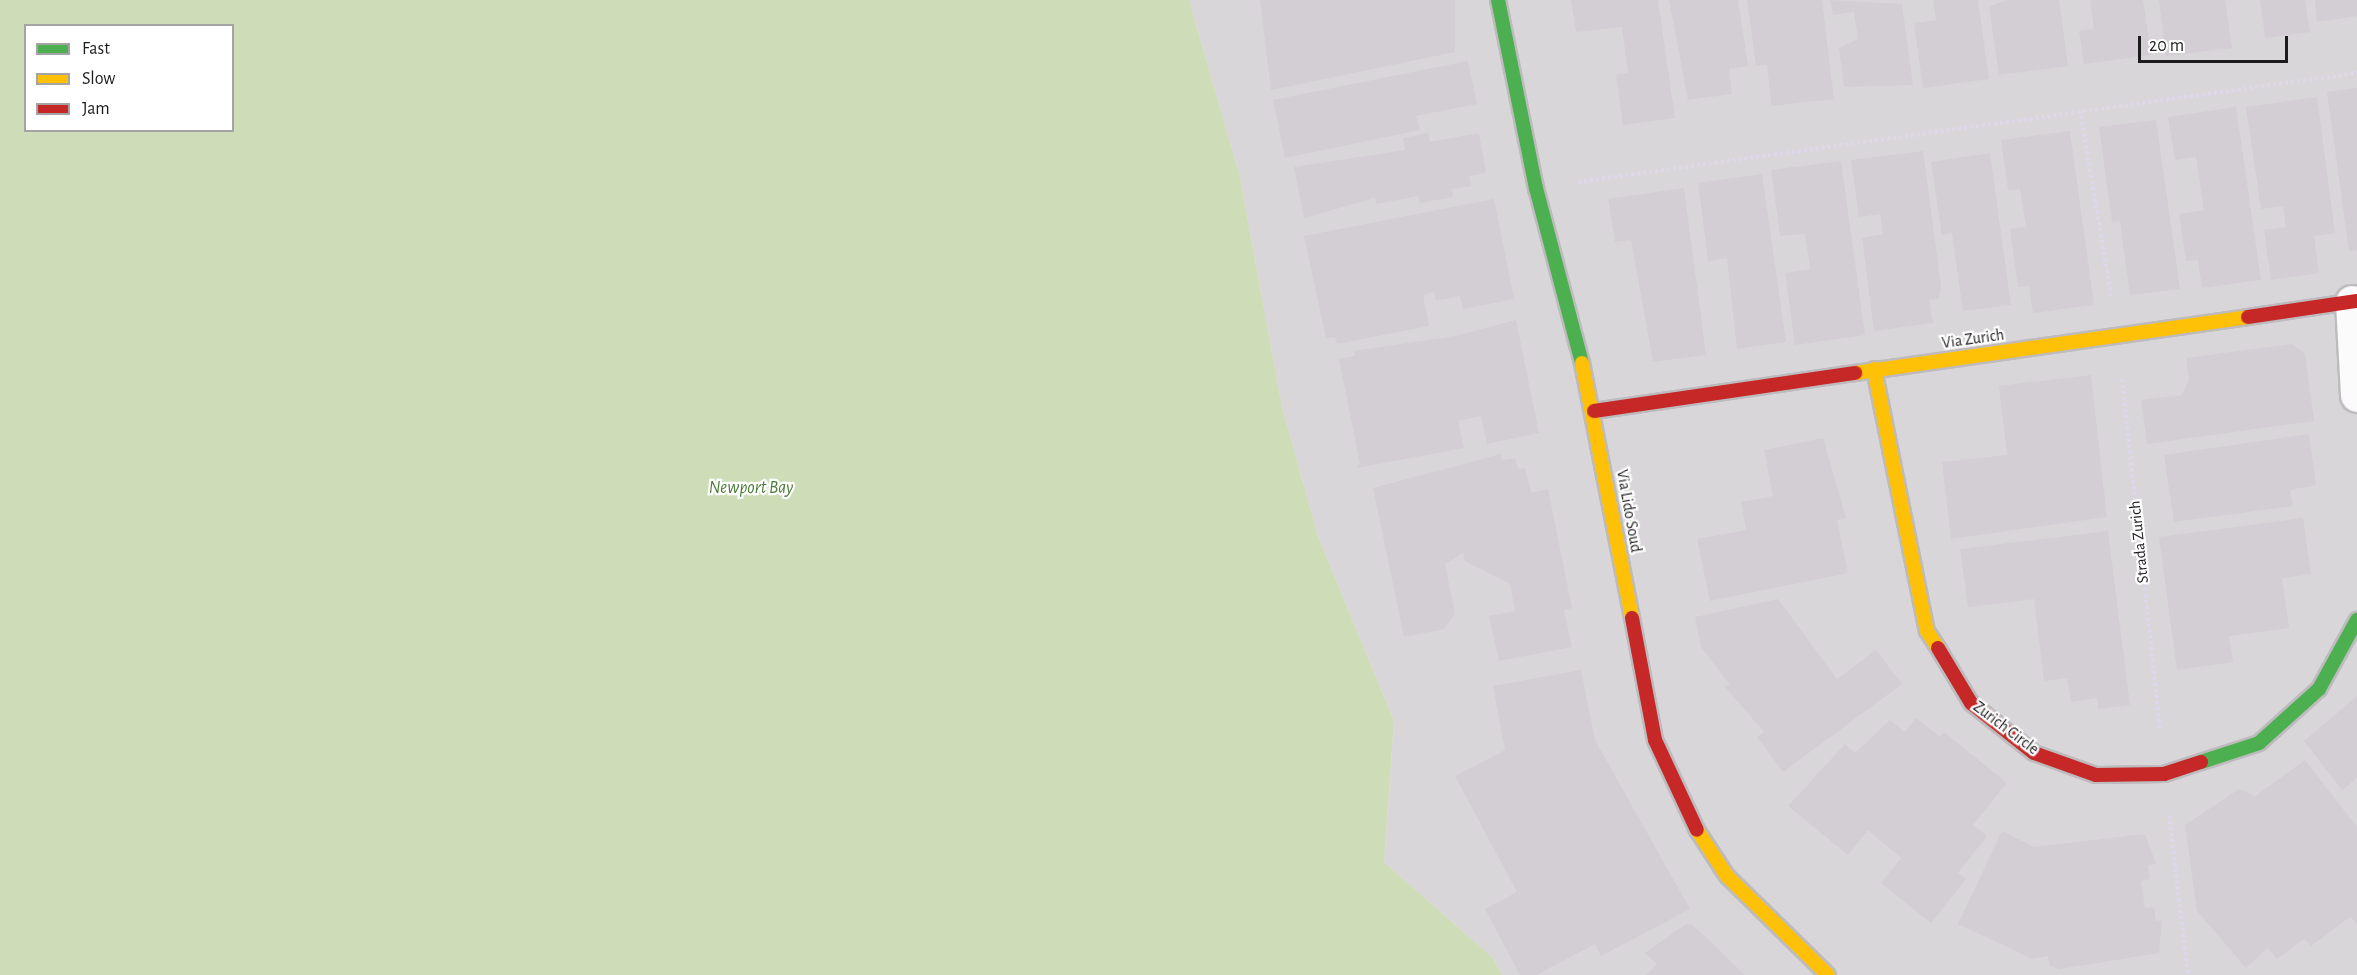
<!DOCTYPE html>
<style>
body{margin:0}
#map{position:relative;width:2357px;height:975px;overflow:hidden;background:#eae5ea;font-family:"Alegreya Sans",sans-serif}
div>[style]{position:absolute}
.residential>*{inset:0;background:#d9d6d9}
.water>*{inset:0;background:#ceddb8}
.building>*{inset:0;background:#d2ced3}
.path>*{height:4px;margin-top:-2px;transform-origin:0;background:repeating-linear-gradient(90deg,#ded7e9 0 3px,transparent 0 6px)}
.roads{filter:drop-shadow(2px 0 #bdbbbd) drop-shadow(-2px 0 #bdbbbd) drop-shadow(0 2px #bdbbbd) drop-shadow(0 -2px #bdbbbd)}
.street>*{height:33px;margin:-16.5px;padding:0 16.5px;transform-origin:16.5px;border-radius:16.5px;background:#fcfbfc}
.fast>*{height:14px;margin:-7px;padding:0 7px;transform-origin:7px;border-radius:7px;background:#4caf50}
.slow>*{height:14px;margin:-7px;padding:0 7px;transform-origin:7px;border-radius:7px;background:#ffc107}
.jam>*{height:14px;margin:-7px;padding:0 7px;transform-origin:7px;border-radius:7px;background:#c62828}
span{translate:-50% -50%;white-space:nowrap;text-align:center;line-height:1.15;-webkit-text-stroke:4.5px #fff;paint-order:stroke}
.street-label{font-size:16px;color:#1c1c1c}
.water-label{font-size:18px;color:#4d7b3a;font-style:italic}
.legend{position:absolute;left:24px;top:24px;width:210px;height:108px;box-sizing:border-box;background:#fff;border:2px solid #a4a4a4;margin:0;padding:8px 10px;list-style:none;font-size:18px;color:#1c1c1c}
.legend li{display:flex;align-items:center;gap:12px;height:30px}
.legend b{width:30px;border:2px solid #a4a4a4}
.scale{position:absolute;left:2138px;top:36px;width:150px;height:27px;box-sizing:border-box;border:3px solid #1c1c1c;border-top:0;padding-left:8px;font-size:18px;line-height:21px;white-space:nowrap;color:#1c1c1c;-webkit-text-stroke:4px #fff;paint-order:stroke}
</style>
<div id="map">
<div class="residential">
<div style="clip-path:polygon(1189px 0,2357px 0,2357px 975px,1502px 975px,1493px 958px,1384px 862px,1394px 721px,1318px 536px,1282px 407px,1240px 177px)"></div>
</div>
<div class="water">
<div style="clip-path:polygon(evenodd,0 0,1189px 0,1240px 177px,1282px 407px,1318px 536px,1394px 721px,1384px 862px,1493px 958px,1502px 975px,0 975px,0 0,26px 26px,232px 26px,232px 130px,26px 130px,26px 26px)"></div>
</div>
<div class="building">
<div style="clip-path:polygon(1260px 0,1455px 0,1455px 52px,1271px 90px)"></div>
<div style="clip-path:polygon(1571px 0,1658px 0,1675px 118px,1623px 125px,1616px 74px,1628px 73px,1622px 27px,1576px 32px)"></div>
<div style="clip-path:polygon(1669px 0,1738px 0,1748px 66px,1729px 69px,1732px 94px,1688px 100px)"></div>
<div style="clip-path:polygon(1747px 0,1822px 0,1834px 99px,1772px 106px,1767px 65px,1756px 66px)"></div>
<div style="clip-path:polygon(1830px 0,1902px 4px,1913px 85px,1844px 87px,1839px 48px,1858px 39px,1854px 12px,1833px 15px)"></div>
<div style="clip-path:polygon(1933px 0,1978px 0,1989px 79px,1923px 88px,1914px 23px,1936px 20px)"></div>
<div style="clip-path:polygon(2006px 0,2059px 0,2068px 66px,1999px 75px,1989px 7px)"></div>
<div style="clip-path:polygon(2090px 0,2143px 0,2151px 55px,2084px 64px,2079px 31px,2094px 29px)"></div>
<div style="clip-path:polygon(2159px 0,2225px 0,2232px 48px,2166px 56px)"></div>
<div style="clip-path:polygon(2260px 0,2305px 0,2310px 32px,2265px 38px)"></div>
<div style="clip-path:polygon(2315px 0,2357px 0,2357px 16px,2317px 22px)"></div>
<div style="clip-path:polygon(1468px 61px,1477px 104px,1416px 116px,1420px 130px,1285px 158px,1273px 100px)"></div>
<div style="clip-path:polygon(2357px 88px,2357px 250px,2349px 251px,2327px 92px)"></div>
<div style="clip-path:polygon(2317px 97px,2335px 233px,2314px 236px,2319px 273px,2271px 280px,2264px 230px,2286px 227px,2283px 206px,2261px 209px,2246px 107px)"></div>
<div style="clip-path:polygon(2236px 107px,2261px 280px,2202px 288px,2198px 260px,2186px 261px,2179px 214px,2204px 210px,2196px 157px,2175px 160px,2168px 117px)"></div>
<div style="clip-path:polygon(2156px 120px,2180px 289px,2130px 295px,2120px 221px,2112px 222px,2099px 127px)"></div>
<div style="clip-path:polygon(2070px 131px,2094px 305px,2033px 313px,2029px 286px,2018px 287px,2010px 229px,2026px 227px,2020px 189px,2008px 190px,2001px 140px)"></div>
<div style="clip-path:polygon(1428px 133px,1430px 142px,1479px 133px,1486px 173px,1469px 176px,1471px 186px,1452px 189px,1453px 197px,1420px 203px,1418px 196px,1376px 204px,1375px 198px,1304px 218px,1294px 167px,1405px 150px,1403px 138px)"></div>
<div style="clip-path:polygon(1923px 151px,1941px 286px,1939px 299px,1929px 300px,1933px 323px,1874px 331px,1862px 238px,1883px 234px,1880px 214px,1859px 217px,1851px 160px)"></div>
<div style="clip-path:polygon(1990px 153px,2011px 305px,1963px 311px,1952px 233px,1942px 235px,1931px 162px)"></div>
<div style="clip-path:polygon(1841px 161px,1865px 335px,1795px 345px,1785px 273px,1810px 269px,1805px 234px,1780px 236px,1771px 170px)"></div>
<div style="clip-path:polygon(1762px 174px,1786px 342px,1737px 349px,1727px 258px,1708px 261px,1698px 183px)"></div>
<div style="clip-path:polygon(1684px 188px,1706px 355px,1653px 362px,1631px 240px,1615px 242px,1608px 199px)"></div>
<div style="clip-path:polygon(1494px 199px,1514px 299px,1463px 309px,1460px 296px,1436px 301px,1434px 292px,1423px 295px,1429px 326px,1337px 344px,1335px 337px,1326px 338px,1304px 236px)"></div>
<div style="clip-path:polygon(1516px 320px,1539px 433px,1487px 444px,1481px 416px,1458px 421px,1464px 448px,1356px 468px,1360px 464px,1339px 359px,1355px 356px,1354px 351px,1455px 336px)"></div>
<div style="clip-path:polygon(2292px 344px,2305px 354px,2314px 421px,2147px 444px,2141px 400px,2182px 395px,2189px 380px,2186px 358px)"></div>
<div style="clip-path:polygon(2091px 375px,2107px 517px,1951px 539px,1942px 462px,2007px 455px,1999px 386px)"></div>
<div style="clip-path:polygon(2309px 434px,2316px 485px,2290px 490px,2293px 506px,2174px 522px,2164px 455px)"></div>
<div style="clip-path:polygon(1823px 438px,1846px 518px,1837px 520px,1848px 573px,1710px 601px,1697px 539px,1746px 530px,1741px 502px,1773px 496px,1764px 450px)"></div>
<div style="clip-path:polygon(1501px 454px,1502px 460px,1515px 458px,1518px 469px,1525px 468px,1531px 493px,1548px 489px,1572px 608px,1564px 610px,1572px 647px,1499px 661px,1489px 616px,1515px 611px,1510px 584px,1465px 561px,1463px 553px,1445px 564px,1455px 614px,1444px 629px,1404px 637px,1373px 488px)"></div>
<div style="clip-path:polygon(2303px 518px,2311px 574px,2282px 578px,2289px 628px,2229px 636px,2233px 662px,2177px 670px,2159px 537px)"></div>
<div style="clip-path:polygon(2108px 531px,2130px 705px,2098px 709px,2097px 698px,2071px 702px,2067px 678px,2044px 681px,2034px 599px,1968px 607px,1960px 549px)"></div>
<div style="clip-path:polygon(1778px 599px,1837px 679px,1876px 650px,1902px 684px,1783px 772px,1757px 737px,1764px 732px,1725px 687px,1730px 685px,1701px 647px,1695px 617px)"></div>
<div style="clip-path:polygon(1581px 670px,1595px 740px,1690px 909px,1601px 956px,1595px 944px,1536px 975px,1520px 975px,1485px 909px,1517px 892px,1455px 776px,1505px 750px,1493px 686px)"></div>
<div style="clip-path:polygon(2357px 696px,2357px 778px,2342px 790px,2304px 741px)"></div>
<div style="clip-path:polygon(1916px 718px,1940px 737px,1944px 732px,2007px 783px,1973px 825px,1987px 836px,1958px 873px,1966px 879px,1931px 923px,1881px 883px,1901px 858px,1868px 830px,1848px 855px,1788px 806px,1845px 744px,1855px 753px,1890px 720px,1905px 732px)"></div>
<div style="clip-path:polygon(2305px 760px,2357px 827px,2357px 923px,2350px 917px,2311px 946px,2304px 939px,2277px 959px,2268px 948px,2246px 968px,2197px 911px,2185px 825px,2239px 789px,2255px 796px)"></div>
<div style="clip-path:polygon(2002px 831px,2034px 847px,2145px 834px,2156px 864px,2148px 865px,2150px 879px,2141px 881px,2145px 908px,2154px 907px,2156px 921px,2162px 920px,2159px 953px,2060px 969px,2050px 966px,2048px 956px,2033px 959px,1958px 924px)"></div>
<div style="clip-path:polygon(1686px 924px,1693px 925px,1745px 975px,1646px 975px,1657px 964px,1645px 953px)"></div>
</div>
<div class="path">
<div style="left:2080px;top:110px;width:188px;rotate:80.5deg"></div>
<div style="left:1578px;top:182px;width:787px;rotate:-7.97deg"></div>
<div style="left:2122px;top:379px;width:353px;rotate:83.8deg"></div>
<div style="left:2169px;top:815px;width:161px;rotate:83.2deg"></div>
</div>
<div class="roads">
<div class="street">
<div style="left:2352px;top:302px;width:93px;rotate:86.9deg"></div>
</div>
<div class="fast">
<div style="left:1498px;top:0;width:192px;rotate:78.6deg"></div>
<div style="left:1536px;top:188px;width:181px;rotate:75.3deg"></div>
<div style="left:2201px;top:762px;width:61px;rotate:-18.1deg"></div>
<div style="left:2259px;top:743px;width:81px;rotate:-42deg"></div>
<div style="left:2319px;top:689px;width:79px;rotate:-61.2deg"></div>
</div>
<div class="slow">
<div style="left:1582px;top:363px;width:260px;rotate:78.9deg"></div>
<div style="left:1874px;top:369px;width:267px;rotate:78.6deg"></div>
<div style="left:1927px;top:631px;width:20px;rotate:57deg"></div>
<div style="left:1855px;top:373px;width:397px;rotate:-8.1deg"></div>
<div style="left:1697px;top:830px;width:55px;rotate:56.9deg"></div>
<div style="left:1727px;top:876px;width:141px;rotate:44.4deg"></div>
</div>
<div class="jam">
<div style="left:2248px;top:317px;width:110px;rotate:-8.4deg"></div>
<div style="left:1594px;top:411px;width:264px;rotate:-8.3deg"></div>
<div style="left:1632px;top:618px;width:124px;rotate:79.3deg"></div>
<div style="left:1655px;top:740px;width:99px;rotate:65deg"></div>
<div style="left:1938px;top:648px;width:64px;rotate:59deg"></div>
<div style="left:1971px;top:703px;width:80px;rotate:38.4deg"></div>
<div style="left:2034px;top:753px;width:66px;rotate:19.5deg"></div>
<div style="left:2096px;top:775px;width:68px;rotate:-0.8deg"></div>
<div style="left:2164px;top:774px;width:39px;rotate:-18deg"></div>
</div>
</div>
<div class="street-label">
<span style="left:1973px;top:339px;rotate:-8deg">Via Zurich</span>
<span style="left:1629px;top:511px;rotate:80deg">Via Lido Soud</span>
<span style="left:2139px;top:542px;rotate:-96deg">Strada Zurich</span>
<span style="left:2006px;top:728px;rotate:37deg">Zurich Circle</span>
</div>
<div class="water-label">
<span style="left:751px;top:488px">Newport Bay</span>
</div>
<ul class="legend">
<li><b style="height:8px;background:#4caf50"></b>Fast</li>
<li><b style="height:8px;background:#ffc107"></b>Slow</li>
<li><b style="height:8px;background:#c62828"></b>Jam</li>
</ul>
<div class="scale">20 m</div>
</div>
